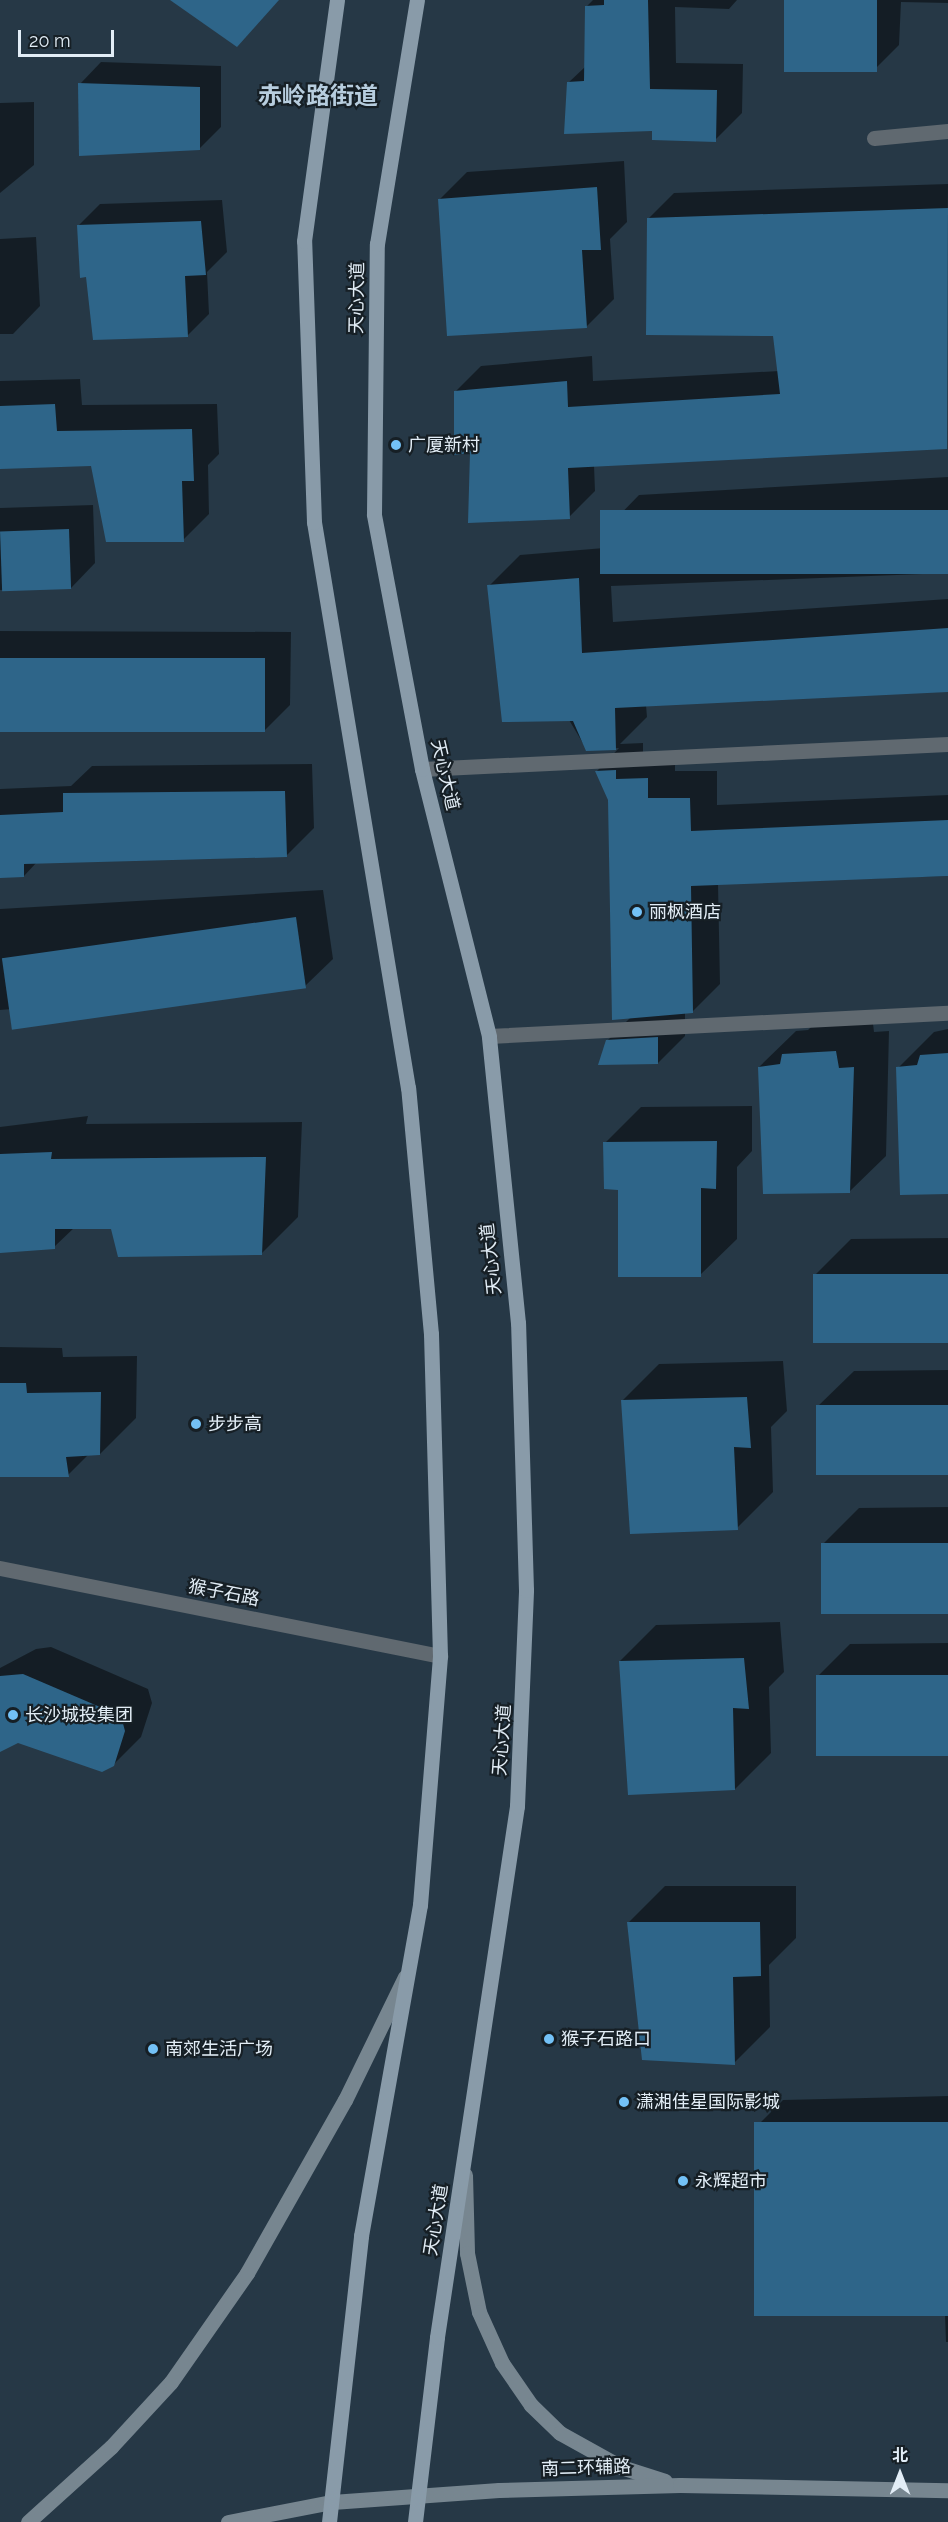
<!DOCTYPE html>
<meta charset="utf-8">
<style>
body{margin:0}
#map{position:relative;width:948px;height:2522px;overflow:hidden;background:#263846;font-family:Raleway,"Noto Sans SC",sans-serif}
div>[style]{position:absolute}
.shadow>*{inset:0;background:#0007}
.building>*{inset:0;background:#2e6589;transform-origin:0 0}
.minor>*{height:15px;margin:-7.5px;padding:0 7.5px;transform-origin:7.5px;border-radius:7.5px;background:#606970}
.secondary>*{height:15px;margin:-7.5px;padding:0 7.5px;transform-origin:7.5px;border-radius:7.5px;background:#778690}
.primary>*{height:15px;margin:-7.5px;padding:0 7.5px;transform-origin:7.5px;border-radius:7.5px;background:#899ba9}
.dots>*{width:16px;height:16px;translate:-50% -50%;box-sizing:border-box;border:3px solid #161f25;border-radius:50%}
span{translate:-50% -50%;white-space:nowrap;text-align:center;line-height:1.15;-webkit-text-stroke:4.5px #161f25;paint-order:stroke}
.street-label{font-size:18px;color:#e2edf6}
.poi-label{font-size:18px;color:#e2edf6}
.left{translate:0 -50%;text-align:left}
.district-label{font-size:24px;color:#b7cdde;font-weight:700}
.north{position:absolute;left:870px;top:2444px;width:60px;height:60px;-webkit-text-stroke:4px #161f25;paint-order:stroke;rotate:0deg;font-size:16px;font-weight:700;line-height:24px;text-align:center;color:#e2edf6}
.north::after{content:'';display:block;margin:auto;width:21px;height:27px;background:#e2edf6;clip-path:polygon(50% 0,100% 100%,50% 72%,0 100%)}
.scale{position:absolute;left:18px;top:30px;width:96px;height:27px;box-sizing:border-box;border:3px solid #e2edf6;border-top:0;padding-left:8px;font-size:18px;line-height:21px;white-space:nowrap;color:#e2edf6;-webkit-text-stroke:4px #161f25;paint-order:stroke}
</style>
<div id="map">
<div class="shadow">
<div style="clip-path:polygon(593px 0,948px 0,948px 3px,901px 2px,899px 45px,872px 72px,786px 0,737px 0,729px 9px,675px 7px,676px 63px,743px 64px,742px 113px,715px 140px,653px 129px,568px 83px,586px 66px,586px 7px)"></div>
<div style="clip-path:polygon(101px 62px,221px 66px,221px 127px,199px 149px,80px 84px)"></div>
<div style="clip-path:polygon(34px 102px,34px 165px,0 193px,0 103px)"></div>
<div style="clip-path:polygon(624px 161px,627px 222px,610px 239px,614px 299px,586px 327px,440px 199px,467px 172px)"></div>
<div style="clip-path:polygon(948px 184px,946px 448px,594px 465px,595px 491px,569px 517px,471px 451px,455px 392px,481px 366px,592px 356px,593px 381px,779px 371px,774px 335px,648px 219px,674px 193px)"></div>
<div style="clip-path:polygon(222px 200px,227px 252px,207px 272px,209px 314px,188px 335px,88px 276px,78px 226px,100px 204px)"></div>
<div style="clip-path:polygon(36px 237px,40px 306px,13px 334px,0 334px,0 239px)"></div>
<div style="clip-path:polygon(80px 379px,82px 405px,217px 404px,219px 454px,208px 465px,209px 514px,183px 540px,93px 464px,0 468px,0 381px)"></div>
<div style="clip-path:polygon(948px 477px,948px 573px,611px 586px,613px 622px,948px 599px,948px 690px,646px 705px,647px 717px,620px 744px,643px 743px,643px 752px,675px 752px,675px 771px,717px 771px,717px 805px,948px 795px,948px 876px,718px 883px,720px 984px,692px 1012px,685px 1012px,685px 1036px,658px 1063px,607px 1041px,631px 1017px,609px 799px,597px 771px,619px 748px,587px 750px,489px 586px,520px 555px,604px 548px,603px 532px,639px 495px)"></div>
<div style="clip-path:polygon(93px 505px,95px 563px,71px 588px,0 590px,0 508px)"></div>
<div style="clip-path:polygon(0 631px,291px 632px,290px 705px,263px 732px,0 730px)"></div>
<div style="clip-path:polygon(312px 764px,314px 828px,287px 855px,37px 862px,24px 876px,0 876px,0 789px,71px 786px,92px 766px)"></div>
<div style="clip-path:polygon(323px 890px,333px 959px,305px 986px,0 1010px,0 909px)"></div>
<div style="clip-path:polygon(872px 1015px,874px 1032px,889px 1031px,886px 1156px,849px 1192px,759px 1067px,796px 1031px,808px 1030px,820px 1018px)"></div>
<div style="clip-path:polygon(948px 1029px,948px 1193px,898px 1068px,934px 1032px)"></div>
<div style="clip-path:polygon(752px 1106px,752px 1151px,737px 1167px,737px 1239px,700px 1275px,620px 1189px,605px 1143px,641px 1107px)"></div>
<div style="clip-path:polygon(88px 1116px,86px 1124px,302px 1122px,298px 1217px,262px 1253px,112px 1227px,75px 1227px,54px 1247px,0 1252px,0 1127px)"></div>
<div style="clip-path:polygon(948px 1238px,948px 1341px,815px 1275px,851px 1239px)"></div>
<div style="clip-path:polygon(0 1347px,62px 1348px,63px 1357px,137px 1356px,136px 1418px,100px 1454px,89px 1454px,68px 1475px,0 1476px)"></div>
<div style="clip-path:polygon(783px 1361px,787px 1411px,771px 1427px,773px 1492px,737px 1528px,623px 1400px,659px 1364px)"></div>
<div style="clip-path:polygon(948px 1370px,948px 1473px,817px 1407px,854px 1371px)"></div>
<div style="clip-path:polygon(948px 1507px,948px 1611px,823px 1544px,859px 1508px)"></div>
<div style="clip-path:polygon(780px 1622px,784px 1672px,769px 1687px,771px 1753px,735px 1789px,620px 1661px,656px 1625px)"></div>
<div style="clip-path:polygon(948px 1643px,948px 1754px,817px 1677px,850px 1644px)"></div>
<div style="clip-path:polygon(51px 1647px,148px 1689px,152px 1703px,141px 1737px,113px 1765px,18px 1741px,0 1751px,0 1668px,36px 1649px)"></div>
<div style="clip-path:polygon(665px 1886px,796px 1886px,796px 1938px,769px 1965px,770px 2027px,734px 2063px,629px 1922px)"></div>
<div style="clip-path:polygon(948px 2096px,948px 2342px,946px 2342px,945px 2315px,756px 2127px,783px 2100px)"></div>
</div>
<div class="building">
<div style="clip-path:polygon(170px 0,279px 0,237px 47px)"></div>
<div style="clip-path:polygon(604px 0,648px 0,650px 89px,717px 90px,716px 142px,652px 140px,652px 131px,564px 134px,567px 82px,584px 81px,585px 6px,604px 5px)"></div>
<div style="left:784px;top:0;width:93px;height:72px"></div>
<div style="clip-path:polygon(78px 83px,200px 87px,200px 150px,79px 156px)"></div>
<div style="clip-path:polygon(597px 187px,601px 250px,582px 250px,587px 328px,447px 336px,438px 199px)"></div>
<div style="clip-path:polygon(948px 208px,947px 449px,568px 468px,570px 519px,468px 523px,470px 453px,454px 455px,454px 391px,567px 381px,568px 407px,780px 394px,773px 336px,646px 335px,647px 218px)"></div>
<div style="clip-path:polygon(201px 221px,206px 275px,185px 276px,188px 337px,93px 340px,86px 277px,80px 278px,77px 225px)"></div>
<div style="clip-path:polygon(55px 404px,57px 431px,192px 429px,194px 481px,182px 481px,184px 542px,106px 542px,91px 466px,0 469px,0 406px)"></div>
<div style="left:948px;top:510px;width:64px;height:348px;rotate:90deg"></div>
<div style="left:69px;top:529px;width:60px;height:69px;rotate:88deg"></div>
<div style="clip-path:polygon(579px 578px,582px 653px,948px 628px,948px 692px,615px 708px,616px 750px,586px 751px,573px 721px,502px 722px,487px 585px)"></div>
<div style="left:0;top:658px;width:265px;height:74px"></div>
<div style="clip-path:polygon(616px 770px,616px 779px,648px 778px,648px 798px,690px 798px,691px 831px,948px 820px,948px 876px,691px 886px,693px 1013px,612px 1020px,608px 800px,595px 771px)"></div>
<div style="clip-path:polygon(285px 791px,287px 857px,24px 864px,24px 877px,0 878px,0 815px,63px 812px,63px 793px)"></div>
<div style="left:296px;top:917px;width:72px;height:297px;rotate:82deg"></div>
<div style="clip-path:polygon(658px 1037px,658px 1064px,598px 1065px,606px 1040px)"></div>
<div style="clip-path:polygon(836px 1051px,839px 1068px,854px 1067px,850px 1193px,763px 1194px,758px 1067px,780px 1064px,782px 1054px)"></div>
<div style="clip-path:polygon(948px 1053px,948px 1194px,900px 1195px,896px 1067px,917px 1065px,920px 1055px)"></div>
<div style="clip-path:polygon(717px 1141px,716px 1189px,701px 1188px,701px 1277px,618px 1277px,618px 1190px,604px 1189px,603px 1142px)"></div>
<div style="clip-path:polygon(52px 1152px,51px 1159px,266px 1157px,262px 1255px,118px 1257px,111px 1229px,55px 1229px,55px 1249px,0 1253px,0 1154px)"></div>
<div style="left:948px;top:1274px;width:69px;height:135px;rotate:90deg"></div>
<div style="clip-path:polygon(0 1383px,26px 1383px,27px 1393px,101px 1392px,100px 1455px,66px 1457px,69px 1477px,0 1477px)"></div>
<div style="clip-path:polygon(747px 1397px,751px 1448px,734px 1447px,738px 1530px,630px 1534px,621px 1400px)"></div>
<div style="left:948px;top:1405px;width:70px;height:132px;rotate:90deg"></div>
<div style="left:821px;top:1543px;width:127px;height:71px"></div>
<div style="clip-path:polygon(744px 1658px,749px 1709px,733px 1708px,735px 1790px,628px 1795px,619px 1661px)"></div>
<div style="clip-path:polygon(23px 1674px,121px 1716px,125px 1731px,114px 1766px,102px 1772px,18px 1743px,0 1752px,0 1676px)"></div>
<div style="left:948px;top:1675px;width:81px;height:132px;rotate:90deg"></div>
<div style="clip-path:polygon(627px 1922px,760px 1922px,761px 1976px,733px 1977px,735px 2065px,642px 2060px)"></div>
<div style="left:948px;top:2122px;width:194px;height:194px;rotate:90deg"></div>
</div>
<div class="minor">
<div style="left:874px;top:138px;width:74px;rotate:-5.4deg"></div>
<div style="left:422px;top:769px;width:527px;rotate:-2.72deg"></div>
<div style="left:489px;top:1036px;width:460px;rotate:-2.9deg"></div>
<div style="left:0;top:1568px;width:449px;rotate:11.3deg"></div>
</div>
<div class="secondary">
<div style="left:465px;top:2175px;width:78px;rotate:88.5deg"></div>
<div style="left:467px;top:2253px;width:60px;rotate:78.5deg"></div>
<div style="left:479px;top:2312px;width:56px;rotate:65.7deg"></div>
<div style="left:502px;top:2363px;width:51px;rotate:55.4deg"></div>
<div style="left:531px;top:2405px;width:40px;rotate:44deg"></div>
<div style="left:560px;top:2433px;width:70px;rotate:29.1deg"></div>
<div style="left:621px;top:2467px;width:46px;rotate:17.7deg"></div>
<div style="left:28px;top:2522px;width:112px;rotate:-42.1deg"></div>
<div style="left:111px;top:2447px;width:88px;rotate:-47.3deg"></div>
<div style="left:171px;top:2382px;width:133px;rotate:-55.1deg"></div>
<div style="left:247px;top:2273px;width:199px;rotate:-60.5deg"></div>
<div style="left:345px;top:2100px;width:137px;rotate:-64deg"></div>
<div style="left:228px;top:2522px;width:106px;rotate:-10.9deg"></div>
<div style="left:332px;top:2502px;width:167px;rotate:-4.1deg"></div>
<div style="left:499px;top:2490px;width:181px;rotate:-1.6deg"></div>
<div style="left:680px;top:2485px;width:268px;rotate:1.1deg"></div>
</div>
<div class="primary">
<div style="left:329px;top:2522px;width:288px;rotate:-83.6deg"></div>
<div style="left:361px;top:2236px;width:336px;rotate:-79.9deg"></div>
<div style="left:420px;top:1905px;width:250px;rotate:-85.4deg"></div>
<div style="left:440px;top:1656px;width:322px;rotate:-91.6deg"></div>
<div style="left:431px;top:1334px;width:247px;rotate:-95.3deg"></div>
<div style="left:408px;top:1088px;width:574px;rotate:-99.43deg"></div>
<div style="left:314px;top:522px;width:281px;rotate:-92deg"></div>
<div style="left:304px;top:241px;width:243px;rotate:-82.2deg"></div>
<div style="left:415px;top:2522px;width:186px;rotate:-83.2deg"></div>
<div style="left:437px;top:2337px;width:537px;rotate:-81.43deg"></div>
<div style="left:517px;top:1806px;width:216px;rotate:-87.6deg"></div>
<div style="left:526px;top:1590px;width:267px;rotate:-91.7deg"></div>
<div style="left:518px;top:1323px;width:288px;rotate:-95.8deg"></div>
<div style="left:489px;top:1036px;width:275px;rotate:-104.1deg"></div>
<div style="left:422px;top:769px;width:259px;rotate:-100.7deg"></div>
<div style="left:374px;top:514px;width:270px;rotate:-89.4deg"></div>
<div style="left:377px;top:244px;width:247px;rotate:-80.7deg"></div>
</div>
<div class="dots">
<div style="left:396px;top:445px;background:#73c1f6"></div>
<div style="left:637px;top:912px;background:#73c1f6"></div>
<div style="left:196px;top:1424px;background:#73c1f6"></div>
<div style="left:13px;top:1715px;background:#73c1f6"></div>
<div style="left:549px;top:2039px;background:#73c1f6"></div>
<div style="left:153px;top:2049px;background:#73c1f6"></div>
<div style="left:624px;top:2102px;background:#73c1f6"></div>
<div style="left:683px;top:2181px;background:#73c1f6"></div>
</div>
<div class="street-label">
<span style="left:357px;top:298px;rotate:-89deg">天心大道</span>
<span style="left:445px;top:775px;rotate:77deg">天心大道</span>
<span style="left:491px;top:1259px;rotate:-96deg">天心大道</span>
<span style="left:224px;top:1593px;rotate:11deg">猴子石路</span>
<span style="left:502px;top:1740px;rotate:-86deg">天心大道</span>
<span style="left:436px;top:2220px;rotate:-81deg">天心大道</span>
<span style="left:586px;top:2468px;rotate:-2deg">南二环辅路</span>
</div>
<div class="poi-label">
<span class="left" style="left:408px;top:445px">广厦新村</span>
<span class="left" style="left:649px;top:912px">丽枫酒店</span>
<span class="left" style="left:208px;top:1424px">步步高</span>
<span class="left" style="left:25px;top:1715px">长沙城投集团</span>
<span class="left" style="left:561px;top:2039px">猴子石路口</span>
<span class="left" style="left:165px;top:2049px">南郊生活广场</span>
<span class="left" style="left:636px;top:2102px">潇湘佳星国际影城</span>
<span class="left" style="left:695px;top:2181px">永辉超市</span>
</div>
<div class="district-label">
<span style="left:318px;top:96px">赤岭路街道</span>
</div>
<div class="north">北</div>
<div class="scale">20 m</div>
</div>
